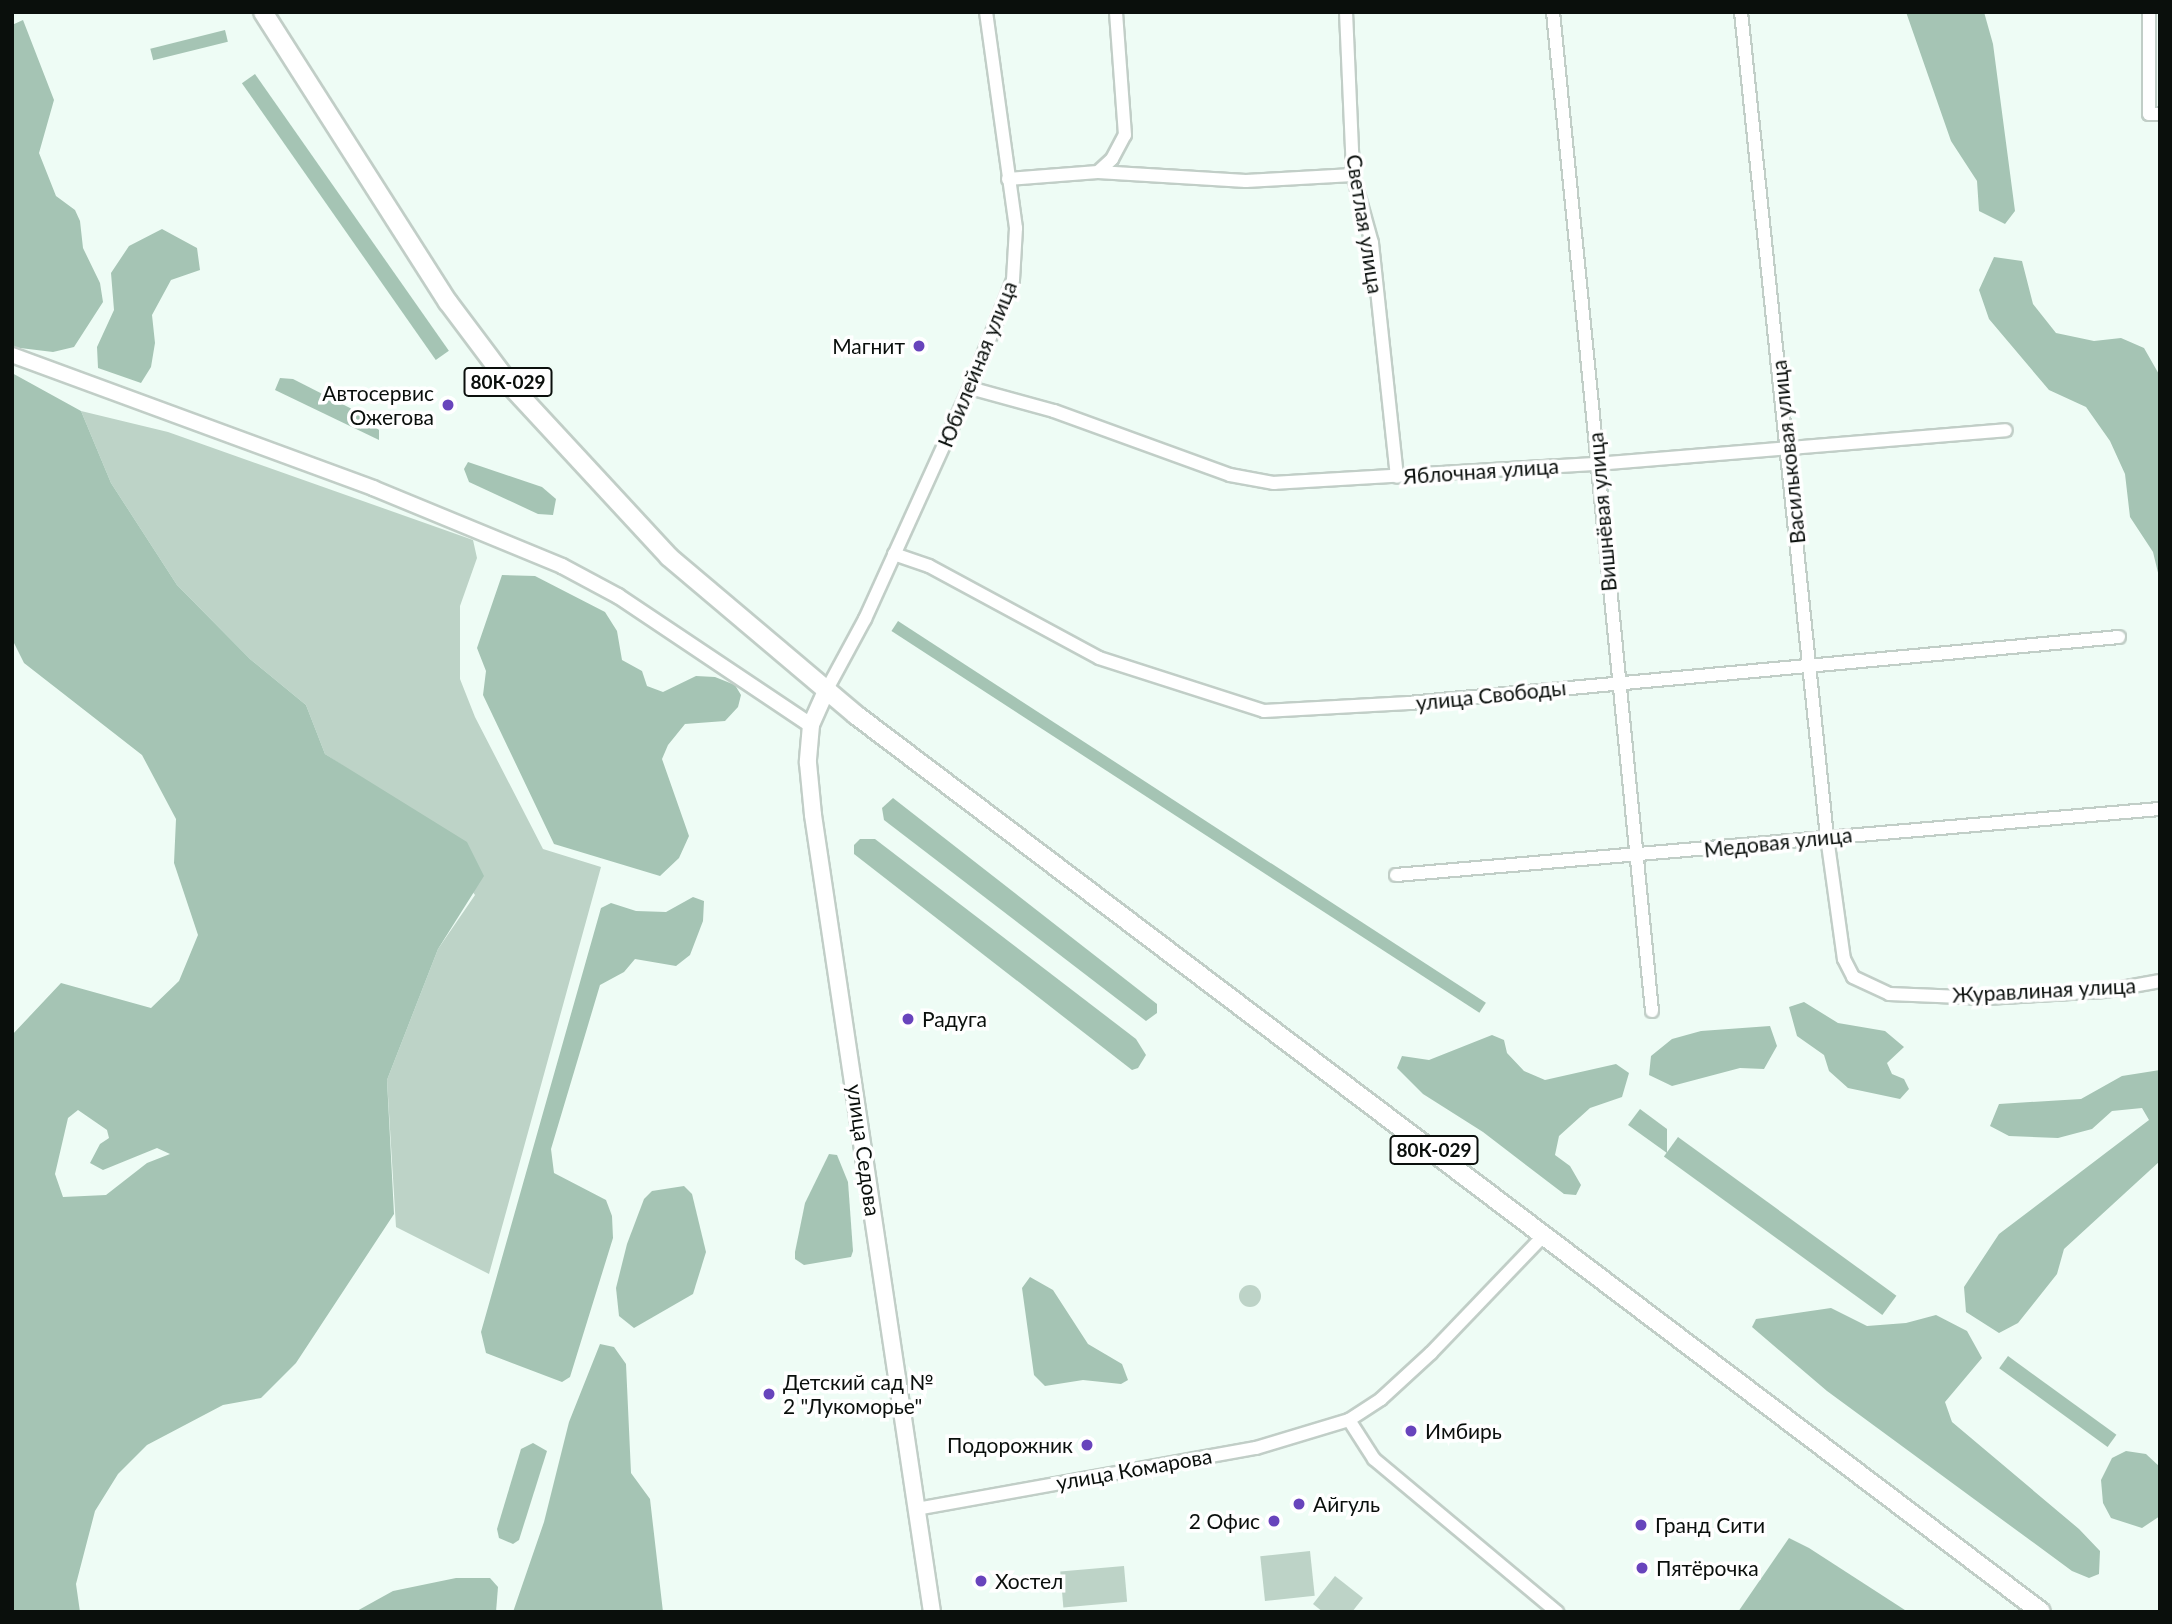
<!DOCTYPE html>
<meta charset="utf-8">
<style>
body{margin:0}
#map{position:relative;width:2172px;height:1624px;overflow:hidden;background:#eefcf5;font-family:Lato,sans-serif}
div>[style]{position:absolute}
.green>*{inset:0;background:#bdd3c7;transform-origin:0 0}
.round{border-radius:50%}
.forest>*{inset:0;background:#a5c4b4;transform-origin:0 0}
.roads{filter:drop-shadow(2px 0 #c1cec7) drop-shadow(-2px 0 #c1cec7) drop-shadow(0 2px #c1cec7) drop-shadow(0 -2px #c1cec7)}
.minor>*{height:12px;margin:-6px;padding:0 6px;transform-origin:6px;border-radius:6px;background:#fff}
.tertiary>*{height:14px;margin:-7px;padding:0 7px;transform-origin:7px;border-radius:7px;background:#fff}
.secondary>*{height:16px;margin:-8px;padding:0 8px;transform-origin:8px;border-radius:8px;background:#fff}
.primary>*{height:18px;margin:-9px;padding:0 9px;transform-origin:9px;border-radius:9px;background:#fff}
.dots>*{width:19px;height:19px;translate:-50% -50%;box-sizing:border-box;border:4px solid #fff;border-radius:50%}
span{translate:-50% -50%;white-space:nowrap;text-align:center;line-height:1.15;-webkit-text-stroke:7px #fff;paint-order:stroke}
.shield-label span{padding:2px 5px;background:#fff;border:2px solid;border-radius:5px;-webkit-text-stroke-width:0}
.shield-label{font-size:19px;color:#0a0f0c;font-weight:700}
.street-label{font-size:21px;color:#0a0f0c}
.poi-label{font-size:21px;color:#0a0f0c}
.right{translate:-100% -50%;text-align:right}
.left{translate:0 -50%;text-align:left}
.frame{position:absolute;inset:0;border:14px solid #0a0f0c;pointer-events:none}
</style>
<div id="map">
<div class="green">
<div style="clip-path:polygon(81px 411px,168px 432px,473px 540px,477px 558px,460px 606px,460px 679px,475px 717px,543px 849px,601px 867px,489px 1274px,396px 1227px,387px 1080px,438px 949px,475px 895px,412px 811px,325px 754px,306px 705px,250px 659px,177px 585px,111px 483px)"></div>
<div class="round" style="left:1239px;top:1285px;width:22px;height:22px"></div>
<div style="left:1310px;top:1551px;width:45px;height:50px;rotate:84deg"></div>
<div style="left:1124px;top:1566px;width:36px;height:64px;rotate:85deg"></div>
<div style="clip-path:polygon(1335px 1576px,1363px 1598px,1352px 1612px,1323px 1612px,1313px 1604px)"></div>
</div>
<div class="forest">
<div style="clip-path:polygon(1906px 12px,1984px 12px,1993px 44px,2015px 211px,2005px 224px,1979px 211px,1977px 181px,1951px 141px)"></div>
<div style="clip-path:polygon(23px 20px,54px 100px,39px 153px,56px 196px,75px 210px,80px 221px,83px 248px,100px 283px,103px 302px,74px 347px,53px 352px,12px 347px,12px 25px)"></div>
<div style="left:225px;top:30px;width:12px;height:77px;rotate:76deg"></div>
<div style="left:255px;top:74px;width:338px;height:16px;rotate:55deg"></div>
<div style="clip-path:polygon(162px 229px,197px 248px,200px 270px,171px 280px,152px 315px,155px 343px,151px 367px,141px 383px,98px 368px,97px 347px,114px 310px,111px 273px,129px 246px)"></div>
<div style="clip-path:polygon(1994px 257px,2022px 261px,2033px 304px,2056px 333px,2094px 341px,2121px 338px,2144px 348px,2160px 376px,2160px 581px,2153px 552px,2130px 517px,2125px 474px,2110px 441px,2086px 407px,2049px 390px,1989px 319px,1979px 290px)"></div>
<div style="clip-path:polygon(evenodd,12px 373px,81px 411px,111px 483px,177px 585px,250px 659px,306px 705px,325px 754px,467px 842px,484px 876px,438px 949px,387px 1080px,394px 1214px,296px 1363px,261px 1398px,223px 1405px,147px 1445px,118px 1474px,95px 1511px,76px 1584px,80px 1612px,12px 1612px,12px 1035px,61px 983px,151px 1008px,179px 981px,198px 935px,174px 863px,176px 819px,142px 755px,24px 663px,12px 639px,12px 373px,78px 1110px,107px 1130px,109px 1138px,100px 1144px,90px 1163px,103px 1170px,157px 1148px,170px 1154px,147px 1163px,106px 1195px,63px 1197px,55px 1174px,68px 1118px,78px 1110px)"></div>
<div style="clip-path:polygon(280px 378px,293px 379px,350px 408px,379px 430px,379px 440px,275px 390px)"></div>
<div style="clip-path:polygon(468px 462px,542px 487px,556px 499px,553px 515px,538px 514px,469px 482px,464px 469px)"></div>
<div style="clip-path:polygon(502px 575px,535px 576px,605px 612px,617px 631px,622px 660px,642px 671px,647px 686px,663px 692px,696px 676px,715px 677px,735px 685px,741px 695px,738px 707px,725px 721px,685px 724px,668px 745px,662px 759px,689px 836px,679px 858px,660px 876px,554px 844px,483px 695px,486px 671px,477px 648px)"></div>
<div style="left:898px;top:621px;width:701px;height:12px;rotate:33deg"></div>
<div style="clip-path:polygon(893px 798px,1157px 1004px,1157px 1013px,1146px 1021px,884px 820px,882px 808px)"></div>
<div style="clip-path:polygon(860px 839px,875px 839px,1136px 1039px,1146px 1055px,1138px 1068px,1132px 1070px,854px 854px,854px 845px)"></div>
<div style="clip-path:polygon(693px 897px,704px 901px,703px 921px,690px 955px,676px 966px,635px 959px,624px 972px,600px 985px,551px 1149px,554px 1173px,606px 1200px,612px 1216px,613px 1238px,570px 1377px,562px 1382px,486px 1353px,481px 1332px,601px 908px,611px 903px,636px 911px,666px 912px)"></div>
<div style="clip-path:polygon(1804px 1002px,1838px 1023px,1885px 1031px,1904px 1047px,1887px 1063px,1892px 1074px,1904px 1079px,1909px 1089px,1900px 1099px,1848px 1088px,1829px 1071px,1824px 1055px,1797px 1036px,1789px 1007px)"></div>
<div style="clip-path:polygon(1770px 1026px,1777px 1046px,1764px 1069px,1740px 1068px,1672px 1086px,1649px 1075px,1651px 1056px,1672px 1039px,1701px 1031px)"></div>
<div style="clip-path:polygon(1492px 1035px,1504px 1040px,1507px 1053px,1524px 1071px,1545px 1080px,1616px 1064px,1629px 1073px,1622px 1097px,1590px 1108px,1559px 1136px,1555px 1155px,1570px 1166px,1581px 1185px,1576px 1195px,1564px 1194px,1483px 1132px,1423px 1094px,1397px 1068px,1402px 1056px,1429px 1060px)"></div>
<div style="clip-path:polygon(2160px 1070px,2160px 1161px,2064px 1249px,2057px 1274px,2018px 1323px,1999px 1333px,1966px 1312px,1964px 1287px,1999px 1234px,2149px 1120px,2142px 1108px,2112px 1111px,2092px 1129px,2058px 1138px,2009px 1136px,1990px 1126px,1999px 1104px,2081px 1099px,2122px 1076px)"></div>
<div style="clip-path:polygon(1640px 1109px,1667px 1129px,1667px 1153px,1628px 1125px)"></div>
<div style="left:1678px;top:1137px;width:270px;height:24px;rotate:36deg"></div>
<div style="clip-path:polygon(829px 1154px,837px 1155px,848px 1182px,853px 1251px,851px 1257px,804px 1265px,795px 1259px,795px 1252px,805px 1203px)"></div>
<div style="clip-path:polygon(684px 1186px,692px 1194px,706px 1252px,693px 1294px,634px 1328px,619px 1316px,616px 1288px,627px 1244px,644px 1199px,652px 1191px)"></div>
<div style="clip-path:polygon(1030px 1277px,1053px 1290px,1088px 1344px,1122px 1364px,1128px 1380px,1121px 1384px,1083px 1380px,1045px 1386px,1034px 1375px,1022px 1288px)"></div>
<div style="clip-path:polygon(1831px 1308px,1867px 1326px,1906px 1323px,1936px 1315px,1967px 1331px,1982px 1358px,1945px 1402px,1952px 1422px,2079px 1529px,2100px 1551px,2099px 1574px,2089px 1578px,2072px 1571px,1827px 1391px,1752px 1327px,1756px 1319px)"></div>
<div style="clip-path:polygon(600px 1344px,614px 1347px,626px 1364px,631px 1473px,650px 1499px,663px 1612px,513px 1612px,544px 1522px,569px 1422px)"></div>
<div style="left:2008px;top:1356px;width:134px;height:15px;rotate:36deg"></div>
<div style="clip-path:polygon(533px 1443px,547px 1451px,519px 1540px,513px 1544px,499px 1538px,497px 1529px,521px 1449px)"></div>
<div style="clip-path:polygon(2126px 1451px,2146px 1454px,2160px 1467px,2160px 1516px,2142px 1528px,2111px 1518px,2103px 1503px,2101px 1480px,2112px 1458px)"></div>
<div style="clip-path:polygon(1789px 1538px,1809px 1548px,1908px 1612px,1738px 1612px)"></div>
<div style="clip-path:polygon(456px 1578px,490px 1578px,498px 1587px,496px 1612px,355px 1612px,393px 1591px)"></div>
</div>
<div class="roads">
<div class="minor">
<div style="left:1346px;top:12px;width:163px;rotate:87.5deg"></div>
<div style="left:1353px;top:175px;width:71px;rotate:74.4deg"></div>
<div style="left:1372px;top:243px;width:235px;rotate:83.9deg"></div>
<div style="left:1553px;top:12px;width:1004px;rotate:84.34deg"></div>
<div style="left:1741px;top:12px;width:829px;rotate:84.05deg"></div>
<div style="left:1827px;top:837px;width:123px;rotate:82.1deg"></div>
<div style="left:1844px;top:959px;width:20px;rotate:63deg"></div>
<div style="left:1853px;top:977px;width:40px;rotate:25deg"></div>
<div style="left:1889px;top:994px;width:97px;rotate:2.4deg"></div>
<div style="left:1986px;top:998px;width:119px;rotate:-3.4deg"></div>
<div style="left:2105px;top:991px;width:56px;rotate:-10.3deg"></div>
<div style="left:2149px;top:12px;width:102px;rotate:90deg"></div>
<div style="left:2149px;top:114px;width:11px"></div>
<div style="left:1098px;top:172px;width:19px;rotate:-43deg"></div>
<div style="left:1112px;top:159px;width:27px;rotate:-62deg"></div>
<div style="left:1125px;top:135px;width:123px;rotate:-94.2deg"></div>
<div style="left:1008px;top:179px;width:90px;rotate:-4.4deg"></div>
<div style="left:1098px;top:172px;width:148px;rotate:3.5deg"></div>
<div style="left:1246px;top:181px;width:107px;rotate:-3.2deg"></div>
<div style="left:970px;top:388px;width:87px;rotate:15.3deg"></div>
<div style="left:1054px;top:411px;width:187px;rotate:20deg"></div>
<div style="left:1230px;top:475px;width:45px;rotate:10.3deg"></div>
<div style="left:1274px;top:483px;width:323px;rotate:-3.4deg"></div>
<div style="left:1596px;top:464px;width:411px;rotate:-4.7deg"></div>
<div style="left:894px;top:554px;width:37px;rotate:19deg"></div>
<div style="left:929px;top:566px;width:193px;rotate:28.4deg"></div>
<div style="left:1099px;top:658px;width:173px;rotate:17.8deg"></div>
<div style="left:1264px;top:711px;width:145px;rotate:-3.2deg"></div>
<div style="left:1409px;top:703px;width:713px;rotate:-5.31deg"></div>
<div style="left:826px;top:691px;width:82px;rotate:-61.6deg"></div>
<div style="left:865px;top:619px;width:254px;rotate:-65.6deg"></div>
<div style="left:970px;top:388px;width:116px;rotate:-68.3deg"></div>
<div style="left:1013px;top:280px;width:52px;rotate:-86.7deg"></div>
<div style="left:1016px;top:228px;width:218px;rotate:-97.9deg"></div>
<div style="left:1396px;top:875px;width:767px;rotate:-4.94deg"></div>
<div style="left:1349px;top:1420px;width:46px;rotate:57.3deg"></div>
<div style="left:1374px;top:1459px;width:239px;rotate:39.9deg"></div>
<div style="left:916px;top:1509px;width:345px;rotate:-10.2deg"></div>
<div style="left:1256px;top:1448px;width:97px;rotate:-16.8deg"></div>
<div style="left:1349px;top:1420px;width:38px;rotate:-33deg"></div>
<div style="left:1381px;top:1399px;width:68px;rotate:-42.6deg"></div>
<div style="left:1431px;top:1353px;width:165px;rotate:-46.2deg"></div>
</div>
<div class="tertiary">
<div style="left:12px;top:355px;width:385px;rotate:20.2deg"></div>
<div style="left:373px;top:488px;width:204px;rotate:22.4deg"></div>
<div style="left:562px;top:566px;width:64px;rotate:28.2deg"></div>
<div style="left:618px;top:596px;width:232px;rotate:33.8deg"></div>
</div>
<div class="secondary">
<div style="left:826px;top:691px;width:37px;rotate:114deg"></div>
<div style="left:811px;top:725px;width:38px;rotate:95deg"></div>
<div style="left:808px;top:763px;width:52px;rotate:84.5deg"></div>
<div style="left:813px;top:815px;width:806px;rotate:81.51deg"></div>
</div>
<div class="primary">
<div style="left:263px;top:12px;width:344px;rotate:57.5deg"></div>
<div style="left:448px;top:302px;width:104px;rotate:53.2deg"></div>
<div style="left:510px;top:385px;width:234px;rotate:47.2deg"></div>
<div style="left:669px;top:557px;width:245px;rotate:40.2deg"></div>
<div style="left:856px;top:715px;width:1486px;rotate:37.12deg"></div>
</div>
</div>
<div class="dots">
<div style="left:919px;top:346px;background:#6844bc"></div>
<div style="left:448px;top:405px;background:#6844bc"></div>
<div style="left:908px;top:1019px;background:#6844bc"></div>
<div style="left:769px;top:1394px;background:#6844bc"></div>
<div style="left:1411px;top:1431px;background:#6844bc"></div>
<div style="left:1087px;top:1445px;background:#6844bc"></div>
<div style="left:1299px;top:1504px;background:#6844bc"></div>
<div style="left:1274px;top:1521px;background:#6844bc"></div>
<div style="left:1641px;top:1525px;background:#6844bc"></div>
<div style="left:1642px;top:1568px;background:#6844bc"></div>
<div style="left:981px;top:1581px;background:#6844bc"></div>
</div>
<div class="shield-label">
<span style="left:508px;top:382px">80К-029</span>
<span style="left:1434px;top:1150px">80К-029</span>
</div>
<div class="street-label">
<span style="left:1365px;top:224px;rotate:81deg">Светлая улица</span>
<span style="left:977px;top:364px;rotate:-68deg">Юбилейная улица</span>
<span style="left:1788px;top:452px;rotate:-96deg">Васильковая улица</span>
<span style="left:1481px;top:471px;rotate:-4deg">Яблочная улица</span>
<span style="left:1602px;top:512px;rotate:-95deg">Вишнёвая улица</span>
<span style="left:1491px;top:695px;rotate:-6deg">улица Свободы</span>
<span style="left:1778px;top:842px;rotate:-6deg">Медовая улица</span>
<span style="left:2044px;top:990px;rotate:-3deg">Журавлиная улица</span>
<span style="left:864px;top:1150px;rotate:82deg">улица Седова</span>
<span style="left:1134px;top:1469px;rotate:-10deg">улица Комарова</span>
</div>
<div class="poi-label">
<span class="right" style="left:905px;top:346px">Магнит</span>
<span class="right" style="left:434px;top:405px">Автосервис<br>Ожегова</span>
<span class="left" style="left:922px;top:1019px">Радуга</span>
<span class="left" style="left:783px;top:1394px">Детский сад №<br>2 "Лукоморье"</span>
<span class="left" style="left:1425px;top:1431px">Имбирь</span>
<span class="right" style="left:1073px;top:1445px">Подорожник</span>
<span class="left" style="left:1313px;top:1504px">Айгуль</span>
<span class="right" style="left:1260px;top:1521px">2 Офис</span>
<span class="left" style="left:1655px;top:1525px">Гранд Сити</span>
<span class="left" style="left:1656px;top:1568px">Пятёрочка</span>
<span class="left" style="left:995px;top:1581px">Хостел</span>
</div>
<div class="frame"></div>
</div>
